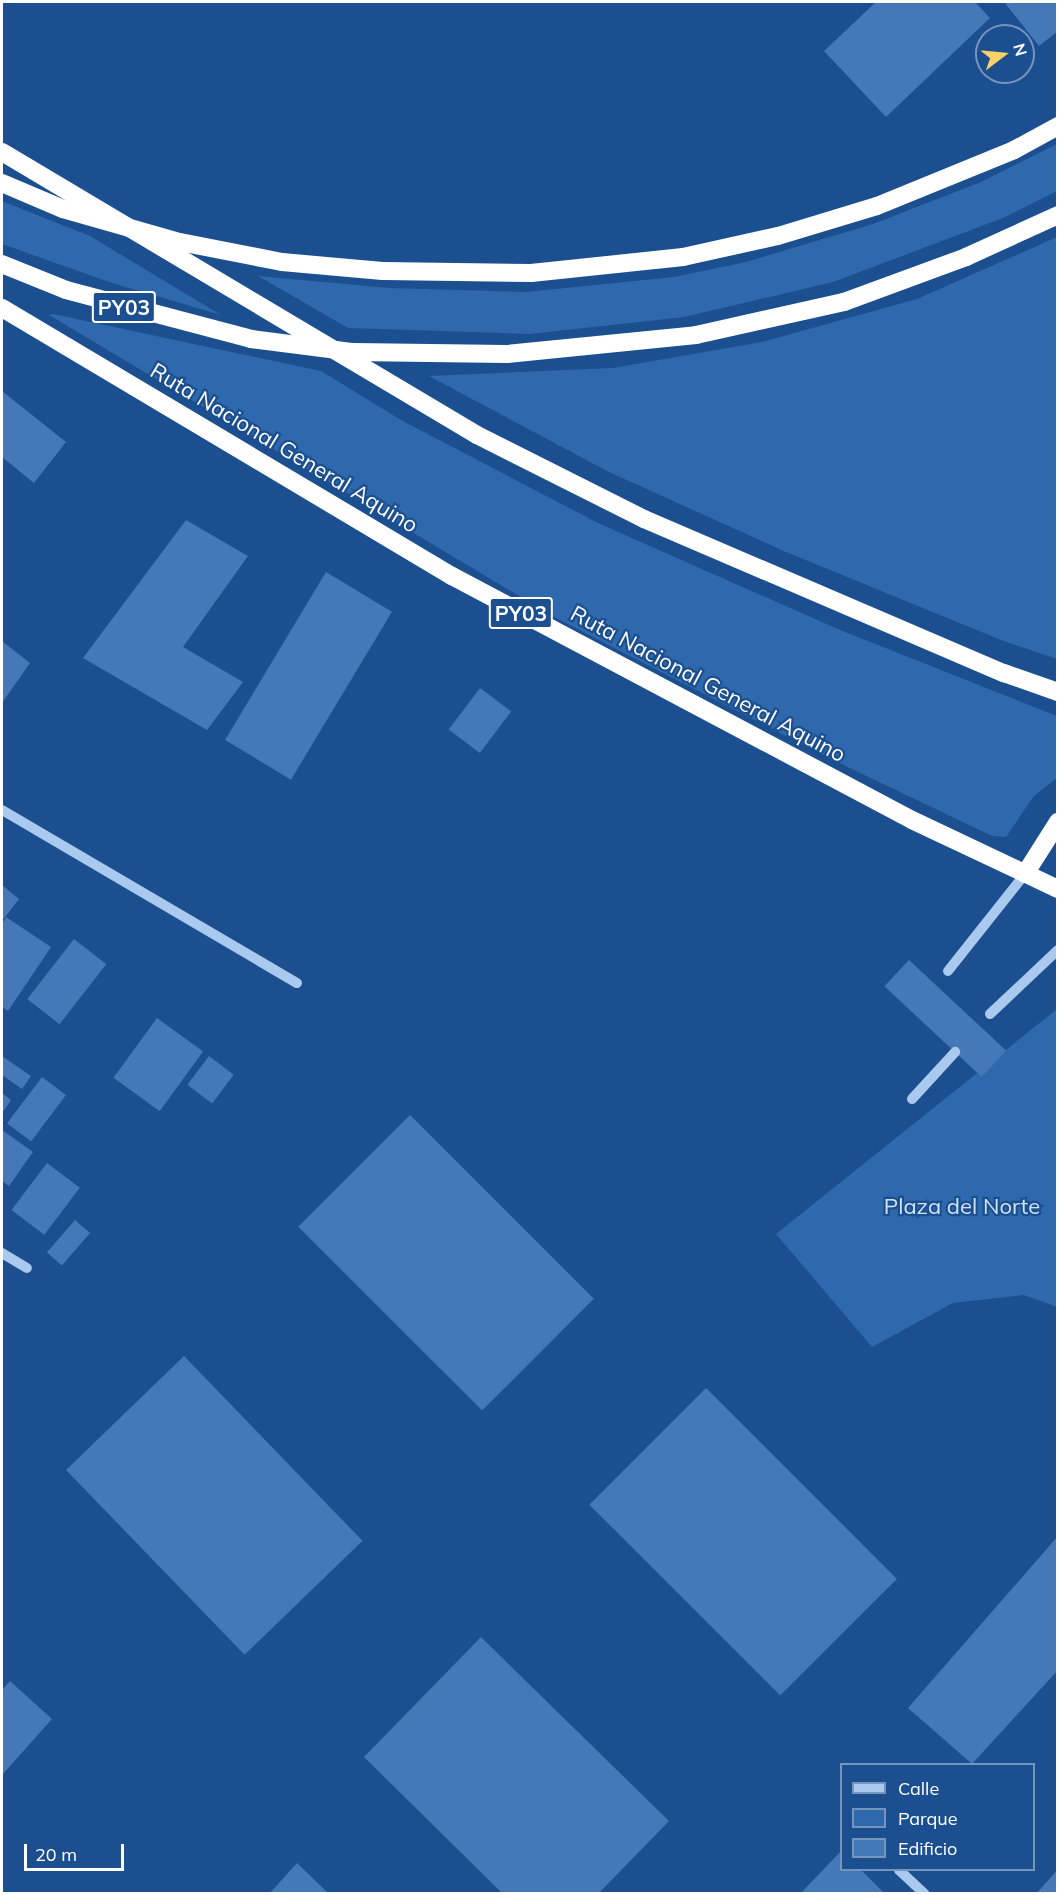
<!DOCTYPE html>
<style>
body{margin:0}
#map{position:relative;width:1059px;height:1895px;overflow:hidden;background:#1b4f8f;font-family:Mulish,sans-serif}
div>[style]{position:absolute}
.green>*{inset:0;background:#2e69ad}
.building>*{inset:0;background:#4478b7;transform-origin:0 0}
.minor>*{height:10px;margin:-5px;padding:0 5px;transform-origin:5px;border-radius:5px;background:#a9c9ee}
.highway>*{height:18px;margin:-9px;padding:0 9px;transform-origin:9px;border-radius:9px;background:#fff}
.highway-bridge>*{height:18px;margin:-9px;padding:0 9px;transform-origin:9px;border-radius:9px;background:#fff}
span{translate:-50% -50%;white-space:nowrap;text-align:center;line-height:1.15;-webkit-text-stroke:4.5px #1b4f8f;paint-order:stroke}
.shield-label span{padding:2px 4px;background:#1b4f8f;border:2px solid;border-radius:4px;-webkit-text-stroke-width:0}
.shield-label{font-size:21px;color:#fff;font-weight:700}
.street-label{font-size:22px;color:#fff}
.park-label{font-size:22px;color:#cfe3fa}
.frame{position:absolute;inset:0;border:3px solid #fff;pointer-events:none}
.legend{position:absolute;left:840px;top:1763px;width:195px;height:108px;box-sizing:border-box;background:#1b4f8f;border:2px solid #7695bc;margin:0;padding:8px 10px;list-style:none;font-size:18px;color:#fff}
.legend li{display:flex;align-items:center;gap:12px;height:30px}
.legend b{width:30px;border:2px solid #7695bc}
.north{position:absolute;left:975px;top:24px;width:60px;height:60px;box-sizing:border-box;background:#1b4f8f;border:2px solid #7695bc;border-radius:50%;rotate:74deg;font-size:16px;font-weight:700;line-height:24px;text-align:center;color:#fff}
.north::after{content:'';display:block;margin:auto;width:21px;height:27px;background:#ffd166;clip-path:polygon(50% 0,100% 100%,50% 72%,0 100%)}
.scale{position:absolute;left:24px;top:1844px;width:100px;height:27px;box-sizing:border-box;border:3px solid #fff;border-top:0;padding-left:8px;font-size:18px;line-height:21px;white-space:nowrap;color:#fff;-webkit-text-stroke:4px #1b4f8f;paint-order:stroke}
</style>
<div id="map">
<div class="green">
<div style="clip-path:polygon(1057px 144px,1057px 191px,1003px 218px,833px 282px,684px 317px,530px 334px,348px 328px,258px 276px,389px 288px,526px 292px,674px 277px,746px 262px,873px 224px,981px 182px)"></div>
<div style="clip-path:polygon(2px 201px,90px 236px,221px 315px,112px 283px,2px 244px)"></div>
<div style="clip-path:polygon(1057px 237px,1057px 659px,1001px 640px,786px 552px,609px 472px,429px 376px,613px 368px,762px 342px,917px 299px)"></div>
<div style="clip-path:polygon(53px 314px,321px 371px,401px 420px,598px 523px,840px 630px,1057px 716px,1057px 778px,1034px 796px,1006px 837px,992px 836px,829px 758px,556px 618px,49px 315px)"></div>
<div style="clip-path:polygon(1057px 1009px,1057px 1307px,1024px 1295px,953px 1303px,872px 1347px,776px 1234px)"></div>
</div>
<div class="building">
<div style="clip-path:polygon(876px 2px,975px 2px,990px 18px,886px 117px,824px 51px)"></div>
<div style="clip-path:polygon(1004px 2px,1058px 2px,1058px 31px,1039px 46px)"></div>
<div style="clip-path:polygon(2px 391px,66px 442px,34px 483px,2px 457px)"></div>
<div style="clip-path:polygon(186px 520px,248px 556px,183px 647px,243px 682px,207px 730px,83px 658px)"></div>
<div style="left:326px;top:572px;width:77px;height:196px;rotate:31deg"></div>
<div style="clip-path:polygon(2px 641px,30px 663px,2px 703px)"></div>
<div style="left:480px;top:688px;width:39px;height:52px;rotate:37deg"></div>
<div style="clip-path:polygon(2px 885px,19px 899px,2px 921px)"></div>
<div style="clip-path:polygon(6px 917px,51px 947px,8px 1011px,2px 1007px,2px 924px)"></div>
<div style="left:74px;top:939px;width:41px;height:76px;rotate:38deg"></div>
<div style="left:909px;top:960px;width:133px;height:36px;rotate:43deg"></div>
<div style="left:157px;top:1018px;width:57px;height:74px;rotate:36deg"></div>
<div style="clip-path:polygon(2px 1056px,31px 1076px,22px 1089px,2px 1075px)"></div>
<div style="left:209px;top:1056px;width:31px;height:36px;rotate:37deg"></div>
<div style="left:42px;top:1077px;width:30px;height:58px;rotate:37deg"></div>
<div style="clip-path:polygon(2px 1093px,11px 1100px,2px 1113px)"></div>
<div style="left:410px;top:1115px;width:260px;height:158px;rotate:45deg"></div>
<div style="clip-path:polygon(2px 1130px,33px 1152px,9px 1186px,2px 1181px)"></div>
<div style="left:47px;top:1163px;width:41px;height:59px;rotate:37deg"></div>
<div style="left:75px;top:1220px;width:20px;height:43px;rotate:41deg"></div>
<div style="left:184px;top:1356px;width:257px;height:164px;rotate:46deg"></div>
<div style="left:706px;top:1388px;width:270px;height:165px;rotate:45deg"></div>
<div style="clip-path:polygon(1058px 1536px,1058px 1670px,972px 1764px,908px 1708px)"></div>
<div style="clip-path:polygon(481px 1637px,669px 1821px,598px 1894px,503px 1894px,364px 1757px)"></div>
<div style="clip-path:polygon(10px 1681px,52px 1719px,2px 1775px,2px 1690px)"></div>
<div style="clip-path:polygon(842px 1850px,842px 1870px,861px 1870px,885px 1894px,800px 1894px)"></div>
<div style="clip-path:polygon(297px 1863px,329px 1894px,269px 1894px)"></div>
<div style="clip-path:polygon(1058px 1869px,1058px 1894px,1036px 1894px)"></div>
</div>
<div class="minor">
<div style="left:2px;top:810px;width:342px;rotate:30.4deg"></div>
<div style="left:948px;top:971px;width:124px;rotate:-51.6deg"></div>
<div style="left:990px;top:1014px;width:93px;rotate:-43.3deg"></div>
<div style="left:912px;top:1099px;width:64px;rotate:-47.5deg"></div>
<div style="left:2px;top:1253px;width:29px;rotate:31deg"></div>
<div style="left:899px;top:1870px;width:35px;rotate:43deg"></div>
</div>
<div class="highway">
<div style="left:2px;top:183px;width:66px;rotate:23.1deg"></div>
<div style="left:63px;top:209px;width:116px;rotate:15.9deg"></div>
<div style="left:175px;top:241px;width:109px;rotate:11.1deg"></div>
<div style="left:282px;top:262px;width:101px;rotate:5.1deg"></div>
<div style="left:383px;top:271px;width:148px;rotate:0.8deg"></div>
<div style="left:531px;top:273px;width:153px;rotate:-6deg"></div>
<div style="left:683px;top:257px;width:97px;rotate:-12.5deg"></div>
<div style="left:778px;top:236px;width:103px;rotate:-16.9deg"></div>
<div style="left:877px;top:206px;width:148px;rotate:-22.2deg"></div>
<div style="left:1014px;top:150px;width:50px;rotate:-28.6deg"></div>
<div style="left:2px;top:264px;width:69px;rotate:22.1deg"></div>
<div style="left:66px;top:290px;width:191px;rotate:14.8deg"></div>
<div style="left:251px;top:339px;width:103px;rotate:7.3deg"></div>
<div style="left:353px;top:352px;width:154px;rotate:0.7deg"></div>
<div style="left:507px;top:354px;width:190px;rotate:-5.7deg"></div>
<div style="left:696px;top:335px;width:152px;rotate:-12.6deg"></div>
<div style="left:844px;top:302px;width:130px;rotate:-20.2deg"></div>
<div style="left:966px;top:257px;width:101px;rotate:-24.5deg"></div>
<div style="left:2px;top:308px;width:524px;rotate:30.78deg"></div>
<div style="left:452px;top:576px;width:521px;rotate:27.94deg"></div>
<div style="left:912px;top:820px;width:161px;rotate:25.3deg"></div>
<div style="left:1004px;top:673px;width:57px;rotate:19.4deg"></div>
<div style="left:1025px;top:874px;width:62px;rotate:-57.6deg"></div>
</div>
<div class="highway-bridge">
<div style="left:2px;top:152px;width:553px;rotate:30.79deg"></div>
<div style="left:477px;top:435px;width:187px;rotate:26.7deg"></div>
<div style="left:644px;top:519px;width:392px;rotate:23.2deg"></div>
</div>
<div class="shield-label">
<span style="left:124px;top:307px">PY03</span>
<span style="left:521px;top:613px">PY03</span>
</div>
<div class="street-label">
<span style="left:284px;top:448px;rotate:31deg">Ruta Nacional General Aquino</span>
<span style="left:708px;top:684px;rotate:28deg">Ruta Nacional General Aquino</span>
</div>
<div class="park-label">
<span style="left:962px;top:1207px">Plaza del Norte</span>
</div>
<div class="frame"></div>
<ul class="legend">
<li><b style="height:8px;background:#a9c9ee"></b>Calle</li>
<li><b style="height:16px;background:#2e69ad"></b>Parque</li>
<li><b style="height:16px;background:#4478b7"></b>Edificio</li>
</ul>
<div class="north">N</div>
<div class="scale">20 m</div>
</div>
